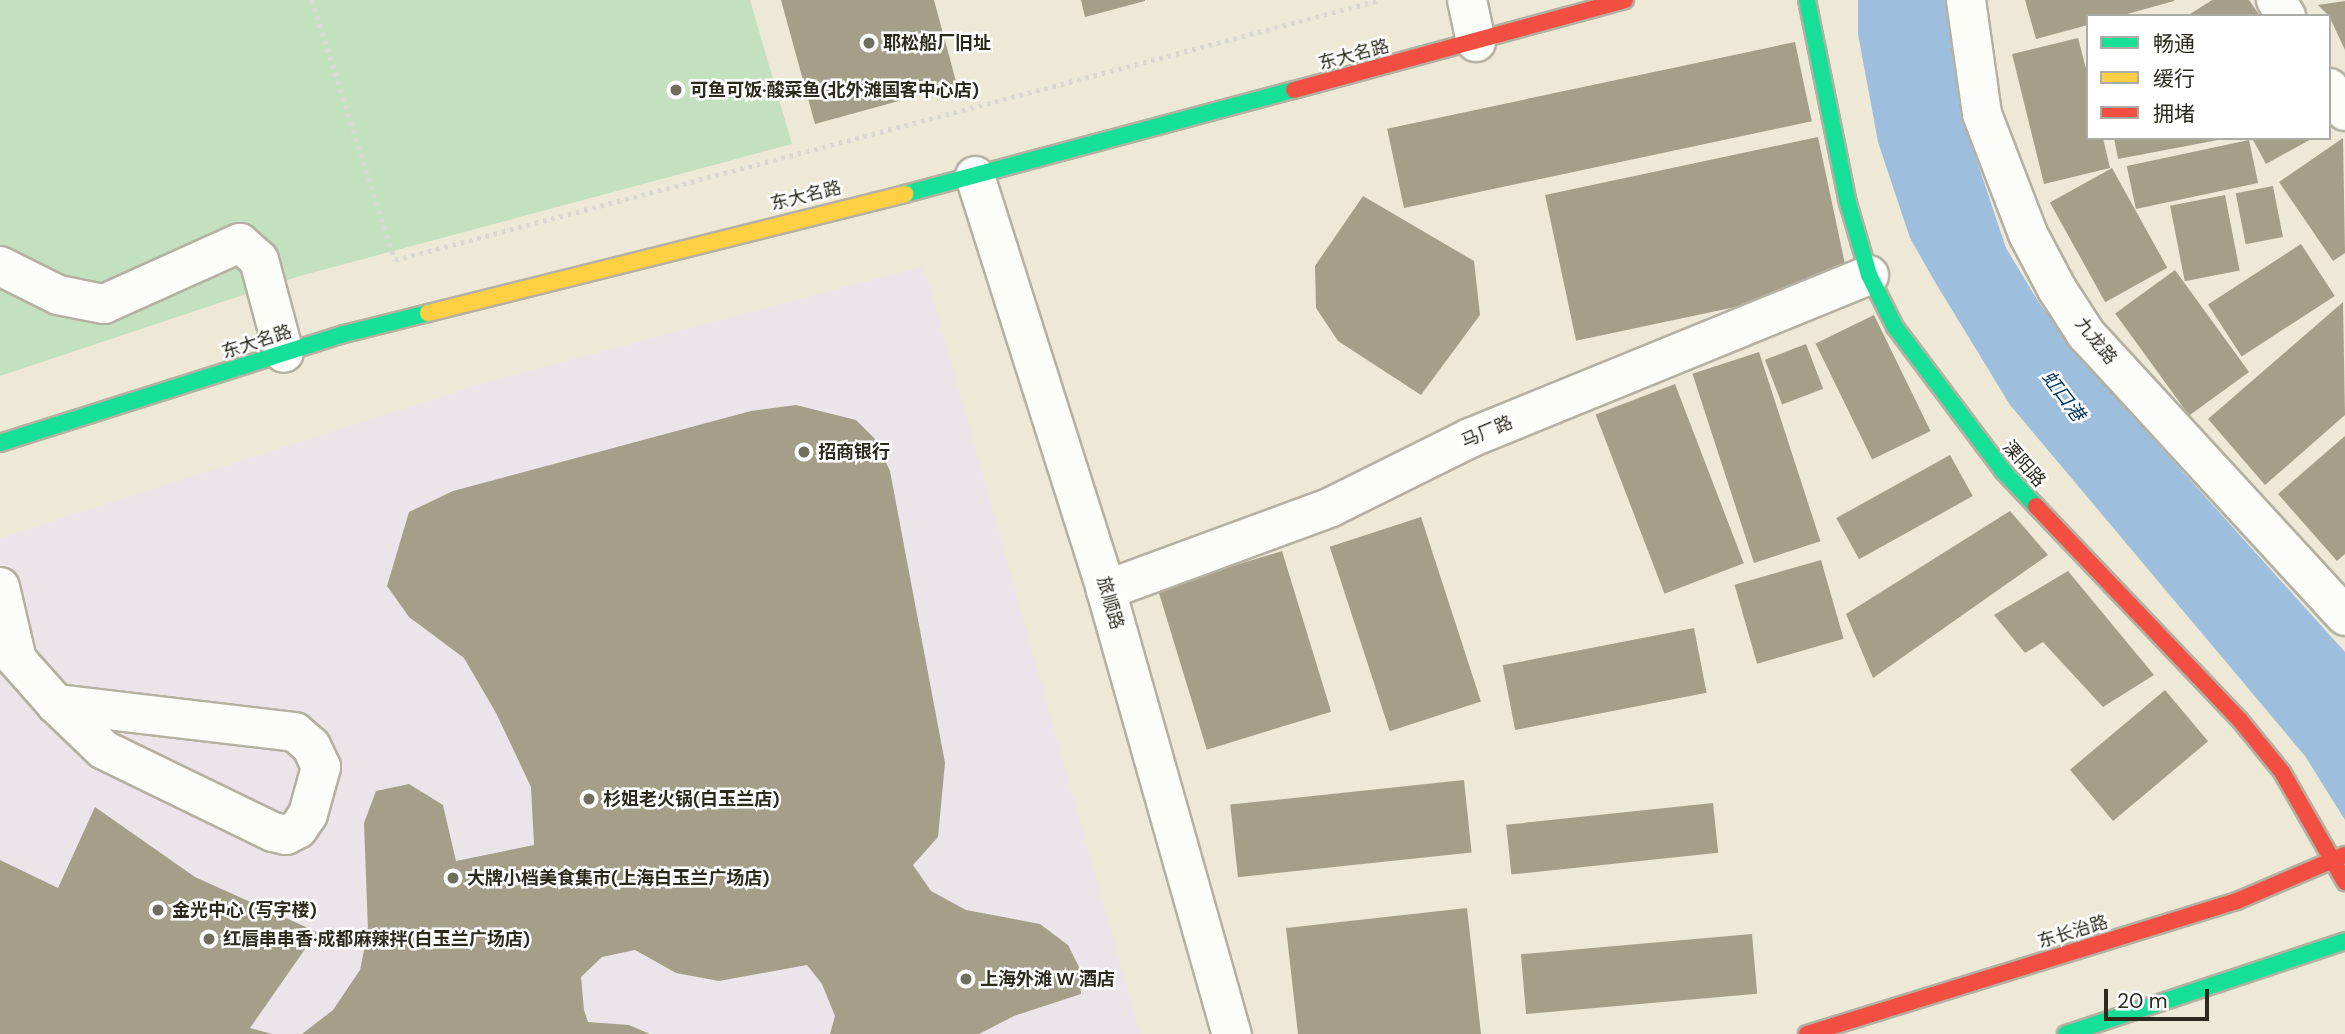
<!DOCTYPE html>
<meta charset="utf-8">
<style>
body{margin:0}
#map{position:relative;width:2345px;height:1034px;overflow:hidden;background:#eee9d7;font-family:"DM Sans","Noto Sans SC",sans-serif}
div>[style]{position:absolute}
.commercial>*{inset:0;background:#ebe4e8}
.green>*{inset:0;background:#c3e1bf}
.water>*{inset:0;background:#9ebedd}
.building>*{inset:0;background:#a59f8a;transform-origin:0 0}
.path>*{height:4.5px;margin-top:-2.25px;transform-origin:0;background:repeating-linear-gradient(90deg,#dad8d2 0 3.5px,transparent 0 8.5px)}
.roads{filter:drop-shadow(2px 0 #b4b0a2) drop-shadow(-2px 0 #b4b0a2) drop-shadow(0 2px #b4b0a2) drop-shadow(0 -2px #b4b0a2)}
.street>*{height:38px;margin:-19px;padding:0 19px;transform-origin:19px;border-radius:19px;background:#fcfcf9}
.fast>*{height:16px;margin:-8px;padding:0 8px;transform-origin:8px;border-radius:8px;background:#16e098}
.slow>*{height:16px;margin:-8px;padding:0 8px;transform-origin:8px;border-radius:8px;background:#ffcf43}
.jam>*{height:16px;margin:-8px;padding:0 8px;transform-origin:8px;border-radius:8px;background:#f24e42}
.dots>*{width:19px;height:19px;translate:-50% -50%;box-sizing:border-box;border:4px solid #fff;border-radius:50%}
span{translate:-50% -50%;white-space:nowrap;text-align:center;line-height:1.15;-webkit-text-stroke:5px #fff;paint-order:stroke}
.poi-label{font-size:18px;color:#2d2a1d;font-weight:700}
.left{translate:0 -50%;text-align:left}
.street-label{font-size:18px;color:#2d2a1d}
.water-label{font-size:19px;color:#003967;font-style:italic}
.legend{position:absolute;left:2086px;top:14px;width:245px;height:126px;box-sizing:border-box;background:#fff;border:2px solid #abaaa5;margin:0;padding:9px 12px;list-style:none;font-size:21px;color:#2d2a1d}
.legend li{display:flex;align-items:center;gap:14px;height:35px}
.legend b{width:35px;border:2px solid #abaaa5}
.scale{position:absolute;left:2104px;top:989px;width:105px;height:32px;box-sizing:border-box;border:4px solid #2d2a1d;border-top:0;padding-left:9px;font-size:21px;line-height:24px;white-space:nowrap;color:#2d2a1d;-webkit-text-stroke:5px #fff;paint-order:stroke}
</style>
<div id="map">
<div class="commercial">
<div style="clip-path:polygon(924px 266px,1140px 1034px,0 1034px,0 538px,487px 382px)"></div>
</div>
<div class="green">
<div style="clip-path:polygon(0 0,750px 0,792px 144px,300px 276px,0 376px)"></div>
</div>
<div class="water">
<div style="clip-path:polygon(1858px 0,1949px 0,1968px 134px,2006px 248px,2038px 301px,2076px 353px,2345px 652px,2345px 820px,2305px 756px,2010px 405px,1935px 282px,1910px 238px,1878px 142px,1858px 34px)"></div>
</div>
<div class="building">
<div style="clip-path:polygon(781px 0,934px 0,957px 85px,815px 124px)"></div>
<div style="clip-path:polygon(1081px 0,1145px 0,1145px 1px,1085px 17px)"></div>
<div style="clip-path:polygon(2025px 0,2174px 0,2174px 1px,2120px 16px,2088px 16px,2088px 25px,2036px 39px)"></div>
<div style="clip-path:polygon(2212px 0,2249px 0,2260px 16px,2187px 16px)"></div>
<div style="clip-path:polygon(2345px 1px,2345px 50px,2329px 16px,2318px 5px)"></div>
<div style="clip-path:polygon(2078px 38px,2088px 76px,2088px 138px,2103px 138px,2110px 168px,2044px 184px,2012px 54px)"></div>
<div style="left:1795px;top:42px;width:81px;height:417px;rotate:78deg"></div>
<div style="left:1818px;top:137px;width:149px;height:279px;rotate:78deg"></div>
<div style="clip-path:polygon(2114px 138px,2218px 138px,2218px 140px,2118px 159px)"></div>
<div style="clip-path:polygon(2252px 138px,2313px 138px,2266px 164px)"></div>
<div style="clip-path:polygon(2343px 138px,2345px 253px,2333px 261px,2279px 182px)"></div>
<div style="left:2249px;top:140px;width:44px;height:125px;rotate:78deg"></div>
<div style="left:2112px;top:168px;width:114px;height:71px;rotate:61deg"></div>
<div style="left:2273px;top:186px;width:52px;height:38px;rotate:79deg"></div>
<div style="left:2225px;top:195px;width:77px;height:56px;rotate:79deg"></div>
<div style="clip-path:polygon(1363px 196px,1474px 261px,1480px 315px,1421px 395px,1338px 341px,1316px 308px,1315px 266px)"></div>
<div style="left:2301px;top:244px;width:62px;height:111px;rotate:57deg"></div>
<div style="left:2175px;top:270px;width:126px;height:74px;rotate:54deg"></div>
<div style="clip-path:polygon(2343px 302px,2345px 415px,2265px 485px,2208px 419px)"></div>
<div style="left:1874px;top:315px;width:129px;height:65px;rotate:64deg"></div>
<div style="left:1806px;top:344px;width:48px;height:44px;rotate:69deg"></div>
<div style="left:1759px;top:352px;width:199px;height:70px;rotate:72deg"></div>
<div style="left:1675px;top:384px;width:192px;height:85px;rotate:69deg"></div>
<div style="clip-path:polygon(796px 405px,856px 420px,875px 439px,890px 471px,945px 763px,938px 837px,913px 865px,931px 891px,966px 910px,1040px 924px,1068px 945px,1080px 969px,1081px 994px,1014px 1016px,979px 1034px,830px 1034px,835px 1016px,822px 984px,807px 965px,719px 981px,676px 973px,635px 950px,602px 957px,581px 977px,584px 1010px,588px 1022px,629px 1025px,650px 1034px,302px 1034px,333px 1010px,360px 970px,368px 931px,364px 823px,376px 791px,409px 784px,443px 805px,456px 861px,534px 845px,531px 787px,496px 713px,464px 658px,409px 617px,387px 586px,409px 512px,453px 491px,751px 411px)"></div>
<div style="clip-path:polygon(2345px 436px,2345px 554px,2337px 561px,2278px 494px)"></div>
<div style="left:1950px;top:455px;width:47px;height:130px;rotate:61deg"></div>
<div style="clip-path:polygon(2010px 511px,2048px 555px,1873px 678px,1846px 614px)"></div>
<div style="left:1421px;top:517px;width:194px;height:96px;rotate:72deg"></div>
<div style="left:1282px;top:551px;width:168px;height:130px;rotate:73deg"></div>
<div style="left:1821px;top:560px;width:82px;height:90px;rotate:74deg"></div>
<div style="clip-path:polygon(2068px 571px,2154px 675px,2103px 707px,2043px 642px,2025px 653px,1994px 615px)"></div>
<div style="left:1694px;top:628px;width:66px;height:195px;rotate:79deg"></div>
<div style="left:2165px;top:690px;width:67px;height:124px;rotate:50deg"></div>
<div style="left:1464px;top:780px;width:73px;height:235px;rotate:84deg"></div>
<div style="left:1713px;top:803px;width:50px;height:208px;rotate:84deg"></div>
<div style="clip-path:polygon(95px 807px,195px 877px,317px 932px,250px 1028px,272px 1034px,0 1034px,0 860px,58px 888px)"></div>
<div style="clip-path:polygon(1467px 908px,1481px 1034px,1298px 1034px,1286px 928px)"></div>
<div style="left:1752px;top:934px;width:60px;height:232px;rotate:85deg"></div>
</div>
<div class="path">
<div style="left:312px;top:0;width:273px;rotate:72.3deg"></div>
<div style="left:395px;top:260px;width:1019px;rotate:-14.79deg"></div>
</div>
<div class="roads">
<div class="street">
<div style="left:1467px;top:0;width:43px;rotate:77.9deg"></div>
<div style="left:1966px;top:0;width:115px;rotate:82deg"></div>
<div style="left:1982px;top:114px;width:129px;rotate:69deg"></div>
<div style="left:2028px;top:234px;width:62px;rotate:62.2deg"></div>
<div style="left:2057px;top:289px;width:54px;rotate:57.2deg"></div>
<div style="left:2086px;top:334px;width:383px;rotate:47.4deg"></div>
<div style="left:2276px;top:0;width:19px;rotate:58deg"></div>
<div style="left:2329px;top:88px;width:28px;rotate:55deg"></div>
<div style="left:975px;top:176px;width:434px;rotate:72.4deg"></div>
<div style="left:1106px;top:590px;width:462px;rotate:74.2deg"></div>
<div style="left:0;top:266px;width:65px;rotate:26.6deg"></div>
<div style="left:58px;top:295px;width:47px;rotate:11.1deg"></div>
<div style="left:104px;top:304px;width:149px;rotate:-24.2deg"></div>
<div style="left:240px;top:243px;width:25px;rotate:42deg"></div>
<div style="left:259px;top:260px;width:96px;rotate:75deg"></div>
<div style="left:0;top:587px;width:75px;rotate:76.9deg"></div>
<div style="left:17px;top:660px;width:59px;rotate:48.4deg"></div>
<div style="left:56px;top:704px;width:66px;rotate:43.8deg"></div>
<div style="left:104px;top:750px;width:188px;rotate:25.9deg"></div>
<div style="left:273px;top:832px;width:13px;rotate:13deg"></div>
<div style="left:286px;top:835px;width:13px;rotate:-27deg"></div>
<div style="left:298px;top:829px;width:18px;rotate:-56deg"></div>
<div style="left:308px;top:814px;width:49px;rotate:-74.5deg"></div>
<div style="left:321px;top:767px;width:23px;rotate:-115deg"></div>
<div style="left:311px;top:746px;width:21px;rotate:-139deg"></div>
<div style="left:295px;top:732px;width:241px;rotate:-173.3deg"></div>
<div style="left:1106px;top:590px;width:240px;rotate:-20.2deg"></div>
<div style="left:1331px;top:507px;width:155px;rotate:-26.4deg"></div>
<div style="left:1470px;top:438px;width:431px;rotate:-22.2deg"></div>
</div>
<div class="fast">
<div style="left:1807px;top:0;width:207px;rotate:78.6deg"></div>
<div style="left:1848px;top:203px;width:75px;rotate:73.7deg"></div>
<div style="left:1869px;top:275px;width:58px;rotate:63.4deg"></div>
<div style="left:1895px;top:327px;width:180px;rotate:53.1deg"></div>
<div style="left:2003px;top:471px;width:48px;rotate:46.7deg"></div>
<div style="left:905px;top:194px;width:403px;rotate:-15deg"></div>
<div style="left:0;top:443px;width:361px;rotate:-17.6deg"></div>
<div style="left:344px;top:334px;width:87px;rotate:-14deg"></div>
<div style="left:2066px;top:1034px;width:294px;rotate:-18.4deg"></div>
</div>
<div class="slow">
<div style="left:428px;top:313px;width:492px;rotate:-14deg"></div>
</div>
<div class="jam">
<div style="left:1294px;top:90px;width:343px;rotate:-15.2deg"></div>
<div style="left:2036px;top:506px;width:294px;rotate:46.4deg"></div>
<div style="left:2239px;top:719px;width:68px;rotate:50.9deg"></div>
<div style="left:2282px;top:772px;width:127px;rotate:60.2deg"></div>
<div style="left:1807px;top:1034px;width:450px;rotate:-17.2deg"></div>
<div style="left:2237px;top:901px;width:117px;rotate:-23.1deg"></div>
</div>
</div>
<div class="dots">
<div style="left:869px;top:43px;background:#716d5e"></div>
<div style="left:676px;top:90px;background:#716d5e"></div>
<div style="left:804px;top:452px;background:#716d5e"></div>
<div style="left:589px;top:799px;background:#716d5e"></div>
<div style="left:453px;top:878px;background:#716d5e"></div>
<div style="left:158px;top:910px;background:#716d5e"></div>
<div style="left:209px;top:939px;background:#716d5e"></div>
<div style="left:966px;top:979px;background:#716d5e"></div>
</div>
<div class="poi-label">
<span class="left" style="left:883px;top:43px">耶松船厂旧址</span>
<span class="left" style="left:690px;top:90px">可鱼可饭·酸菜鱼(北外滩国客中心店)</span>
<span class="left" style="left:818px;top:452px">招商银行</span>
<span class="left" style="left:603px;top:799px">杉姐老火锅(白玉兰店)</span>
<span class="left" style="left:467px;top:878px">大牌小档美食集市(上海白玉兰广场店)</span>
<span class="left" style="left:172px;top:910px">金光中心 (写字楼)</span>
<span class="left" style="left:223px;top:939px">红唇串串香·成都麻辣拌(白玉兰广场店)</span>
<span class="left" style="left:980px;top:979px">上海外滩 W 酒店</span>
</div>
<div class="street-label">
<span style="left:1354px;top:55px;rotate:-15deg">东大名路</span>
<span style="left:806px;top:196px;rotate:-14deg">东大名路</span>
<span style="left:2096px;top:341px;rotate:51deg">九龙路</span>
<span style="left:257px;top:342px;rotate:-18deg">东大名路</span>
<span style="left:1487px;top:432px;rotate:-23deg">马厂路</span>
<span style="left:2024px;top:464px;rotate:49deg">溧阳路</span>
<span style="left:1110px;top:603px;rotate:74deg">旅顺路</span>
<span style="left:2073px;top:932px;rotate:-17deg">东长治路</span>
</div>
<div class="water-label">
<span style="left:2063px;top:396px;rotate:53deg">虹口港</span>
</div>
<ul class="legend">
<li><b style="height:9px;background:#16e098"></b>畅通</li>
<li><b style="height:9px;background:#ffcf43"></b>缓行</li>
<li><b style="height:9px;background:#f24e42"></b>拥堵</li>
</ul>
<div class="scale">20 m</div>
</div>
